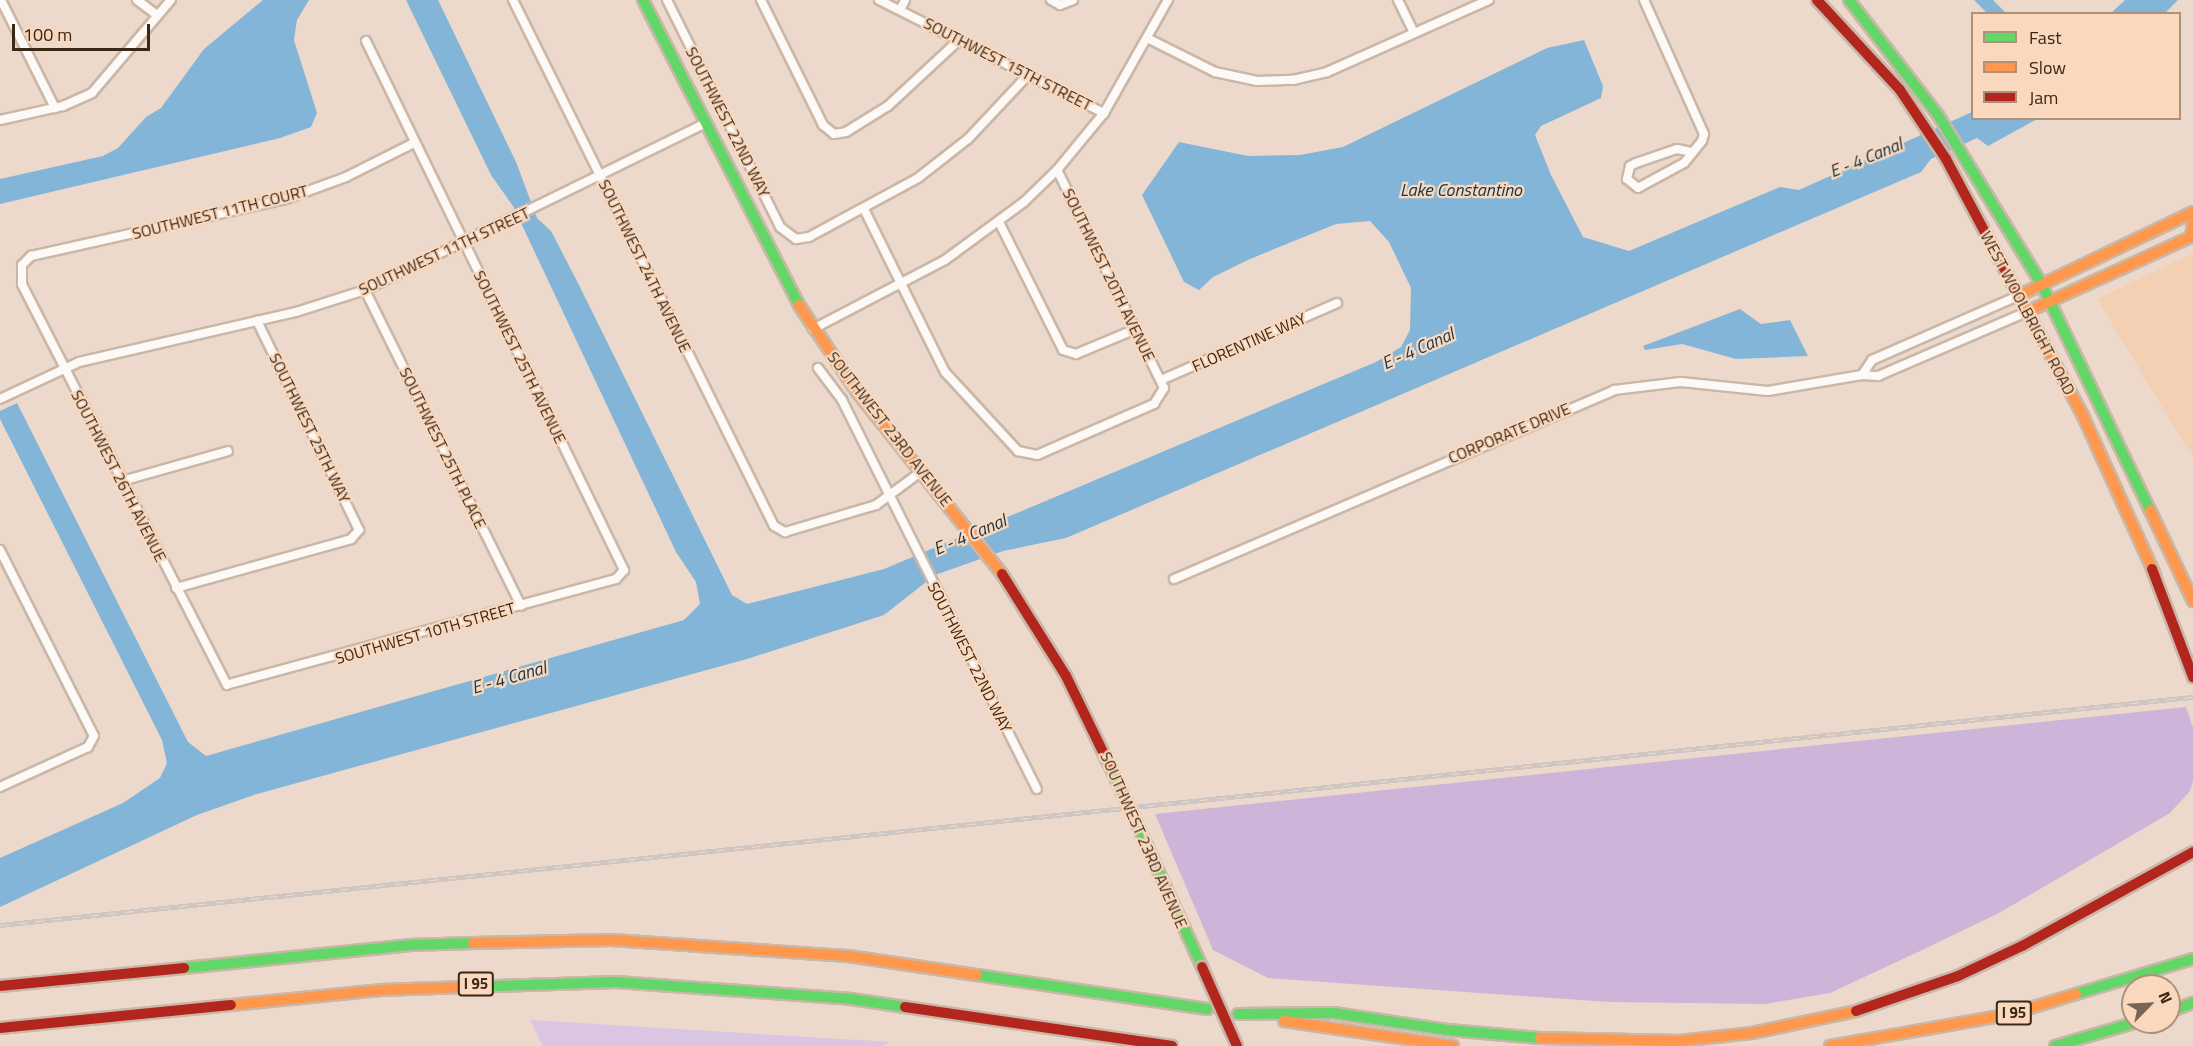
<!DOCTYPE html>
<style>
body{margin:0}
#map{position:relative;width:2193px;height:1046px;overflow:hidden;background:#ecd9cb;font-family:"Titillium Web",sans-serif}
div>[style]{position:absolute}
.built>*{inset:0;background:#f3d0b4}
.green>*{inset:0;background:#dac6e2}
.forest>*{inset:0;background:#cdb4d9}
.water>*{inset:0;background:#82b5d8}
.roads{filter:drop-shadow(2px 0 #c9b7a8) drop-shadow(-2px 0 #c9b7a8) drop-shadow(0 2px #c9b7a8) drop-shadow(0 -2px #c9b7a8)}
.street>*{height:8px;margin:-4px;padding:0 4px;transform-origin:4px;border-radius:4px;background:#fcf9f7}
.fast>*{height:10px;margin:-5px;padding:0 5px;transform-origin:5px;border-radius:5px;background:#63d668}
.slow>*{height:10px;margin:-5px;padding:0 5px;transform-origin:5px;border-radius:5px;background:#ff974d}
.jam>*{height:10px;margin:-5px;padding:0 5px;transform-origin:5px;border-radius:5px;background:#b3261e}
.rail>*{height:5px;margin-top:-2.5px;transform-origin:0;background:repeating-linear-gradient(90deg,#f9d8be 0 9px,#cdc6c2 0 18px);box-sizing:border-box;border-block:2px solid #cdc6c2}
.bridges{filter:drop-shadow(2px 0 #c9b7a8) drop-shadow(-2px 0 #c9b7a8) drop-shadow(0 2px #c9b7a8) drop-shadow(0 -2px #c9b7a8)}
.fast-bridge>*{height:10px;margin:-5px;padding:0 5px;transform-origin:5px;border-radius:5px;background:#63d668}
.jam-bridge>*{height:10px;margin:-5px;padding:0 5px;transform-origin:5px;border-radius:5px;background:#b3261e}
span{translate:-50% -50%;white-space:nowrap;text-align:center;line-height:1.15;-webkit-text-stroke:4.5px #f9d8be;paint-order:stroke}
.shield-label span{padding:2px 4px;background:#f9d8be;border:2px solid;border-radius:4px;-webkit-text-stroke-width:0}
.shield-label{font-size:15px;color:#3b2715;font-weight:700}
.street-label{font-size:16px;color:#3b2715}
.water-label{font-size:18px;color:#12364d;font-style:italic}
.legend{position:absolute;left:1971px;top:12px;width:210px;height:108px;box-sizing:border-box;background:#f9d8be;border:2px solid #ad917a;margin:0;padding:8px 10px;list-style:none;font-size:18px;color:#3b2715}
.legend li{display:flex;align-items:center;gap:12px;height:30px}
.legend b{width:30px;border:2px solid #ad917a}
.north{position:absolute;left:2121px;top:974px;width:60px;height:60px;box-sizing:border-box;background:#f9d8be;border:2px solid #ad917a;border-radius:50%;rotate:66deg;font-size:16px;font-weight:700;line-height:24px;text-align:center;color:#3b2715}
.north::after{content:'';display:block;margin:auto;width:21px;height:27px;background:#796555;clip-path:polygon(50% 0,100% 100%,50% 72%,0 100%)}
.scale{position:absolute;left:12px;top:24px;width:138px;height:27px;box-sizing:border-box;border:3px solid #3b2715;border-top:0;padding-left:8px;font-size:18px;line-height:21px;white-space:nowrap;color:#3b2715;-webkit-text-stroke:4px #f9d8be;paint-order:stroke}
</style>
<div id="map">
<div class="built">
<div style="clip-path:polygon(2193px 253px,2193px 458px,2097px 299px)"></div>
</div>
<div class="green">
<div style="clip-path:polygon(530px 1020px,891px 1042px,882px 1046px,543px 1046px)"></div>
</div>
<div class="forest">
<div style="clip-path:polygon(2186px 707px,2193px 728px,2193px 781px,2190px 791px,2170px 813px,1999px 913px,1918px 952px,1830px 993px,1765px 1004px,1609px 1002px,1268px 978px,1213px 950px,1155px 814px)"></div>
</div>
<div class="water">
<div style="clip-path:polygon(263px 0,309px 0,297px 20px,294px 40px,317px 113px,311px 127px,280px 138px,0 204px,0 179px,103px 156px,118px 148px,146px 117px,161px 108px,204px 49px)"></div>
<div style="clip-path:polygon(406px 0,438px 0,516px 162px,537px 218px,551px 231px,579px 285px,732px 595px,747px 604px,884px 569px,1376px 362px,1401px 347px,1410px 330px,1411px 288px,1389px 242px,1370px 221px,1336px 224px,1250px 259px,1213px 277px,1199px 290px,1184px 282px,1142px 195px,1179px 142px,1248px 156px,1300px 155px,1343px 147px,1547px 48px,1584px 40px,1603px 86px,1601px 98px,1541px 126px,1535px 135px,1551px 175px,1583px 237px,1629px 251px,1780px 187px,1799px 190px,1972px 112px,1972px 118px,2037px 119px,1988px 146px,1977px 138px,1931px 159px,1921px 172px,1066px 538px,1003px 551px,935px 575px,884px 615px,747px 659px,257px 794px,197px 815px,0 907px,0 858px,123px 803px,160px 778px,167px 763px,162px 740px,0 419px,0 411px,17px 403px,188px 742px,206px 756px,684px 620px,700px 604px,696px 582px,676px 552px,513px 206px,491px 175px)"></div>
<div style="clip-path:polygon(1974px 0,1993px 0,2006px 13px,1987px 13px)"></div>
<div style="clip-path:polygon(2125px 0,2178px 0,2165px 13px,2111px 13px)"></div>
<div style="clip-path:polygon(1740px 309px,1761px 324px,1790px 320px,1808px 356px,1736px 359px,1682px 344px,1645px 350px,1643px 346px)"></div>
</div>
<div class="roads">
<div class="street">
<div style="left:1px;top:0;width:121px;rotate:63.4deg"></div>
<div style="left:137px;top:0;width:25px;rotate:37deg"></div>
<div style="left:513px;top:0;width:587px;rotate:63.61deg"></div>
<div style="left:774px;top:526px;width:13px;rotate:29deg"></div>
<div style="left:785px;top:532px;width:95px;rotate:-16.5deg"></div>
<div style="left:876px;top:505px;width:57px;rotate:-36.5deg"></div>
<div style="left:667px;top:0;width:254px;rotate:63.5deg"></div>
<div style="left:780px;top:227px;width:20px;rotate:37deg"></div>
<div style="left:796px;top:239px;width:13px;rotate:-9deg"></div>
<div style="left:809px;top:237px;width:124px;rotate:-28.4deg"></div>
<div style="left:918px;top:178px;width:63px;rotate:-38deg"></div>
<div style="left:968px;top:139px;width:88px;rotate:-46.8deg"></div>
<div style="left:761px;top:0;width:140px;rotate:63.6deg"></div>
<div style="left:823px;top:125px;width:14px;rotate:39deg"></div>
<div style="left:834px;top:134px;width:12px;rotate:-9deg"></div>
<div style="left:846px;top:132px;width:49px;rotate:-31.8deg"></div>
<div style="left:888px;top:106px;width:97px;rotate:-42.9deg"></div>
<div style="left:879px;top:0;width:252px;rotate:26.7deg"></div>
<div style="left:1051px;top:0;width:10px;rotate:29deg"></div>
<div style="left:1060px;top:5px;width:14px;rotate:-21deg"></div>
<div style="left:1398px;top:0;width:37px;rotate:64deg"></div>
<div style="left:1644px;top:0;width:147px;rotate:65.9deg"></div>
<div style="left:1704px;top:134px;width:7px;rotate:106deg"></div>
<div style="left:1702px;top:141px;width:28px;rotate:129deg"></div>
<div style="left:1684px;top:163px;width:52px;rotate:151.5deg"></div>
<div style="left:1638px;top:188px;width:14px;rotate:-141deg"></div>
<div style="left:1627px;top:179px;width:13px;rotate:-77deg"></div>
<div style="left:1630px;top:166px;width:7px;rotate:-27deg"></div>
<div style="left:1636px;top:163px;width:43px;rotate:-18.9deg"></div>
<div style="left:1677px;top:149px;width:16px;rotate:11deg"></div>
<div style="left:900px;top:10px;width:11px;rotate:-63deg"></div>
<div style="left:1149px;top:39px;width:74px;rotate:26.6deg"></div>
<div style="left:1215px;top:72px;width:43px;rotate:12.1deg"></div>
<div style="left:1257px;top:81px;width:36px;rotate:-2deg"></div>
<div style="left:1293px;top:80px;width:35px;rotate:-13deg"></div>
<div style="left:1327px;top:72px;width:177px;rotate:-24deg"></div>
<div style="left:366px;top:41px;width:589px;rotate:64deg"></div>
<div style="left:624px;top:570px;width:12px;rotate:132deg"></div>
<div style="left:616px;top:579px;width:403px;rotate:164.8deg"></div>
<div style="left:227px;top:685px;width:450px;rotate:-117.1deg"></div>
<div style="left:22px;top:284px;width:19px;rotate:-90deg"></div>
<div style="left:22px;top:265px;width:13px;rotate:-45deg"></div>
<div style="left:31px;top:256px;width:261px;rotate:-12.6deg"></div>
<div style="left:286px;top:199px;width:64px;rotate:-20.1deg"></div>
<div style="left:346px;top:177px;width:76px;rotate:-26.6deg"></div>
<div style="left:0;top:120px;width:65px;rotate:-12.5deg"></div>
<div style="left:63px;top:106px;width:32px;rotate:-24deg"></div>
<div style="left:92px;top:93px;width:122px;rotate:-49.7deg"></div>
<div style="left:864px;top:209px;width:182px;rotate:63.6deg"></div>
<div style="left:945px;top:372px;width:108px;rotate:47.3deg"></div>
<div style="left:1018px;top:451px;width:19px;rotate:12deg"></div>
<div style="left:1037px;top:455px;width:128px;rotate:-23.6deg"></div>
<div style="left:1154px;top:404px;width:19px;rotate:-58deg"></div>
<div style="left:1164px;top:388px;width:243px;rotate:-116.1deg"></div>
<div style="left:999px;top:222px;width:143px;rotate:63.4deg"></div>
<div style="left:1063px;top:350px;width:14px;rotate:17deg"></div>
<div style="left:1076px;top:354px;width:65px;rotate:-22.6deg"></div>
<div style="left:365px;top:290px;width:352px;rotate:63.7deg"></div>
<div style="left:813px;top:329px;width:149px;rotate:-27.6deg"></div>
<div style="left:945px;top:260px;width:98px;rotate:-36.3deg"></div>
<div style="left:1024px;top:202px;width:46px;rotate:-44.1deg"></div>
<div style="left:1057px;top:170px;width:74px;rotate:-50.5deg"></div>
<div style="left:1104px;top:113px;width:130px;rotate:-60.5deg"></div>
<div style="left:818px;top:368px;width:40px;rotate:53deg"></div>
<div style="left:842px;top:400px;width:435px;rotate:63.4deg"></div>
<div style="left:1862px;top:375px;width:18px;rotate:-56deg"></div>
<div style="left:1872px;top:360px;width:162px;rotate:-23.7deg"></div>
<div style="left:1161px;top:380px;width:192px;rotate:-23.6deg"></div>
<div style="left:0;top:399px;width:87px;rotate:-25.1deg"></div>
<div style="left:79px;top:362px;width:223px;rotate:-13deg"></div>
<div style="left:296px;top:312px;width:72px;rotate:-17.7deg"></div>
<div style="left:365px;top:290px;width:377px;rotate:-26.1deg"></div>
<div style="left:122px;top:481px;width:110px;rotate:-15.8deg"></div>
<div style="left:0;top:550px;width:208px;rotate:63.2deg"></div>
<div style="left:94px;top:736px;width:13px;rotate:119deg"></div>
<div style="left:88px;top:747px;width:97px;rotate:155.6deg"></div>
<div style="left:1174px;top:579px;width:479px;rotate:-23.2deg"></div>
<div style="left:1614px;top:390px;width:67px;rotate:-6.8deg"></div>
<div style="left:1681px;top:382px;width:87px;rotate:5.9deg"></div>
<div style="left:1768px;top:391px;width:95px;rotate:-9.7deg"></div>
<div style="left:1862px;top:375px;width:16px;rotate:4deg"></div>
<div style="left:1878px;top:376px;width:164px;rotate:-23.3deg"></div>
<div style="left:176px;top:588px;width:182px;rotate:-15.6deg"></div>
<div style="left:351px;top:539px;width:12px;rotate:-48deg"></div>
<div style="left:359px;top:530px;width:233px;rotate:-116deg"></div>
</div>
<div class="fast">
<div style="left:643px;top:0;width:343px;rotate:62.9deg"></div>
<div style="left:1849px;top:0;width:145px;rotate:52.3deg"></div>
<div style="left:1938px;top:115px;width:199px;rotate:58.5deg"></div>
<div style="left:2042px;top:285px;width:250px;rotate:64.4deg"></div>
<div style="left:1141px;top:833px;width:147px;rotate:65.5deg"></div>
<div style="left:184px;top:968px;width:226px;rotate:-5.8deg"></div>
<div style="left:409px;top:945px;width:64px;rotate:-1.8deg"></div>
<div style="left:977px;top:975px;width:233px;rotate:8.4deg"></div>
<div style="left:467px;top:987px;width:149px;rotate:-1.9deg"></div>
<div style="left:616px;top:982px;width:236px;rotate:4.1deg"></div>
<div style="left:851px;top:999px;width:55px;rotate:8.4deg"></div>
<div style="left:2076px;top:994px;width:122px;rotate:-16.7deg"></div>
<div style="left:2169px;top:1012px;width:26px;rotate:-21deg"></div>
<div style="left:1238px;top:1014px;width:96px;rotate:-0.6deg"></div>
<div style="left:1334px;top:1013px;width:115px;rotate:8.5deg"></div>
<div style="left:1448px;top:1030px;width:92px;rotate:5deg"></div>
<div style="left:2055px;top:1046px;width:85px;rotate:-16.3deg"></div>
</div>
<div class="slow">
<div style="left:2191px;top:237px;width:15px;rotate:-82deg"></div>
<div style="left:2015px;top:289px;width:144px;rotate:61.8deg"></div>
<div style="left:2083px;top:416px;width:175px;rotate:65.6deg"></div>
<div style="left:2020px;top:295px;width:192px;rotate:-25.6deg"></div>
<div style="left:799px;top:305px;width:106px;rotate:56.2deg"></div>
<div style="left:858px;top:393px;width:231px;rotate:51.5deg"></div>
<div style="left:2029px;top:311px;width:180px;rotate:-24.6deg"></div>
<div style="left:2150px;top:510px;width:101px;rotate:64.7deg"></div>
<div style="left:473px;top:943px;width:139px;rotate:-1.2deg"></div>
<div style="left:612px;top:940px;width:237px;rotate:3.9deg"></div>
<div style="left:848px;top:956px;width:130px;rotate:8.4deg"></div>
<div style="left:231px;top:1005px;width:150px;rotate:-5.7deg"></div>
<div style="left:380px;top:990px;width:87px;rotate:-2deg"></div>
<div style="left:1284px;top:1021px;width:171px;rotate:8.4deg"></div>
<div style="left:1540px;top:1038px;width:139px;rotate:1.2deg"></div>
<div style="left:1679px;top:1041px;width:73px;rotate:-6.3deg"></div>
<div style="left:1752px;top:1033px;width:106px;rotate:-11.9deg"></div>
<div style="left:1830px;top:1046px;width:184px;rotate:-10deg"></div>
<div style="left:2011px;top:1014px;width:68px;rotate:-17.1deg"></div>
</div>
<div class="jam">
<div style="left:1817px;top:0;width:122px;rotate:47.3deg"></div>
<div style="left:1900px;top:90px;width:83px;rotate:56.3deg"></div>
<div style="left:1946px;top:159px;width:147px;rotate:62deg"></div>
<div style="left:2152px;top:569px;width:116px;rotate:69.2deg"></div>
<div style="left:1002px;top:574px;width:120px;rotate:57.9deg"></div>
<div style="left:1066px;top:676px;width:114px;rotate:64.1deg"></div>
<div style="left:0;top:986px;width:185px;rotate:-5.6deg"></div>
<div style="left:905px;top:1007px;width:270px;rotate:8.3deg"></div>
<div style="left:1856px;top:1011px;width:108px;rotate:-18.9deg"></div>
<div style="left:1958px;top:976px;width:73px;rotate:-25.2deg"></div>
<div style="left:2024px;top:945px;width:193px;rotate:-28.8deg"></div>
<div style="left:0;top:1028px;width:232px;rotate:-5.7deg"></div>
</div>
</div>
<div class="rail">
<div style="left:0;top:925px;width:2205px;rotate:-5.94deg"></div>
</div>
<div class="bridges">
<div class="fast-bridge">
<div style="left:1116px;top:779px;width:60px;rotate:65.2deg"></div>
</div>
<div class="jam-bridge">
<div style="left:1202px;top:967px;width:86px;rotate:66.1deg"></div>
</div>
</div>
<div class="shield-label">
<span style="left:476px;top:984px">I 95</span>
<span style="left:2014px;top:1013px">I 95</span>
</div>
<div class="street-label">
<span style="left:1008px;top:64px;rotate:27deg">SOUTHWEST 15TH STREET</span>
<span style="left:728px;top:122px;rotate:63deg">SOUTHWEST 22ND WAY</span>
<span style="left:220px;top:212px;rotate:-14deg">SOUTHWEST 11TH COURT</span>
<span style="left:444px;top:251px;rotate:-25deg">SOUTHWEST 11TH STREET</span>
<span style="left:645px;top:266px;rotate:64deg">SOUTHWEST 24TH AVENUE</span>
<span style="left:1109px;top:275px;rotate:64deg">SOUTHWEST 20TH AVENUE</span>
<span style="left:2028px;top:313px;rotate:62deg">WEST WOOLBRIGHT ROAD</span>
<span style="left:1249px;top:342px;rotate:-24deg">FLORENTINE WAY</span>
<span style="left:520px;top:357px;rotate:64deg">SOUTHWEST 25TH AVENUE</span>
<span style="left:310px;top:428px;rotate:64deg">SOUTHWEST 25TH WAY</span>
<span style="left:890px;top:429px;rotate:52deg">SOUTHWEST 23RD AVENUE</span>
<span style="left:1509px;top:433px;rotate:-23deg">CORPORATE DRIVE</span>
<span style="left:443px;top:448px;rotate:64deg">SOUTHWEST 25TH PLACE</span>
<span style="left:119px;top:476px;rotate:63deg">SOUTHWEST 26TH AVENUE</span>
<span style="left:425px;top:633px;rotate:-16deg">SOUTHWEST 10TH STREET</span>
<span style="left:970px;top:657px;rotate:63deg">SOUTHWEST 22ND WAY</span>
<span style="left:1144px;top:840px;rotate:66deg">SOUTHWEST 23RD AVENUE</span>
</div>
<div class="water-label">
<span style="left:1866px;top:158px;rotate:-22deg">E - 4 Canal</span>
<span style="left:1461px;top:190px">Lake Constantino</span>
<span style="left:1418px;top:349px;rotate:-24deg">E - 4 Canal</span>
<span style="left:970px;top:535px;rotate:-23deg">E - 4 Canal</span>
<span style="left:509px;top:678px;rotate:-16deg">E - 4 Canal</span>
</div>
<ul class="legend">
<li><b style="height:8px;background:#63d668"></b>Fast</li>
<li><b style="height:8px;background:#ff974d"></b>Slow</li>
<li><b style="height:8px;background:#b3261e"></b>Jam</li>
</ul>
<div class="north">N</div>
<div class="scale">100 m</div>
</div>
